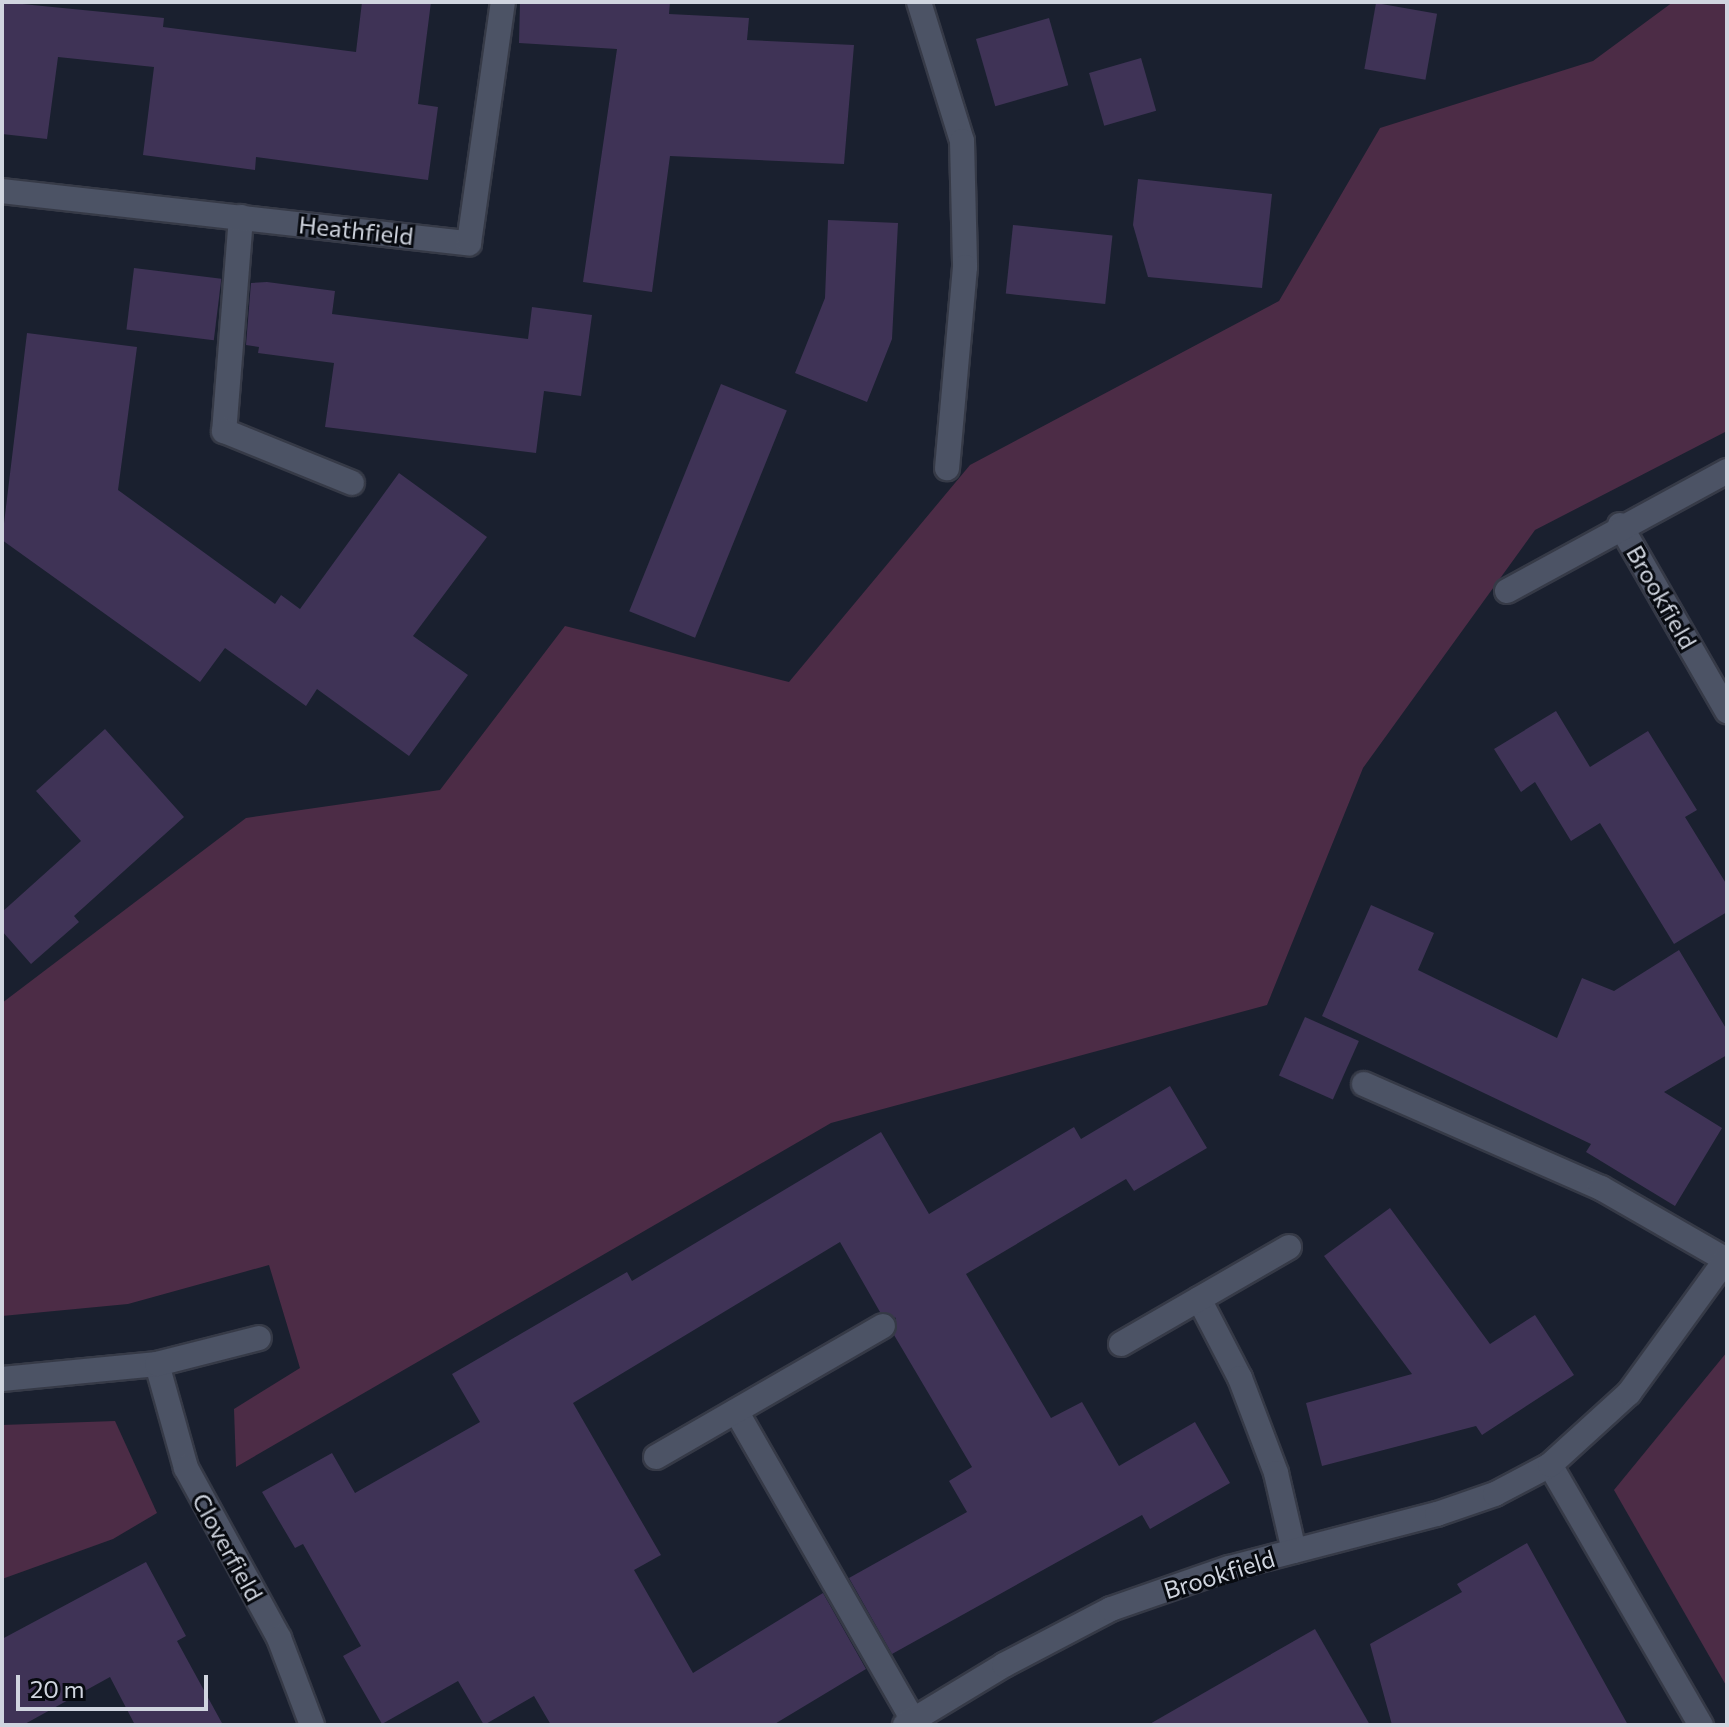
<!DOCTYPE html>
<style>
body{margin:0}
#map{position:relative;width:1729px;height:1727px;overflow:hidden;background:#1a202f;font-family:Commissioner,sans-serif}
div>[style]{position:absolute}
.green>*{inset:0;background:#4c2c46}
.building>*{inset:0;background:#3f3356;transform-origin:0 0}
.roads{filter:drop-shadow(2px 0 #363a47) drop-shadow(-2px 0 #363a47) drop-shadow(0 2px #363a47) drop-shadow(0 -2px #363a47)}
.lane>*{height:24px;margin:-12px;padding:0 12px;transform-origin:12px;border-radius:12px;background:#4c5365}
.street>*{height:24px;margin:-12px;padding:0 12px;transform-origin:12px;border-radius:12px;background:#4c5365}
span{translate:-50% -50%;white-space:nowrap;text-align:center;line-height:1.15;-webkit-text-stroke:6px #070a10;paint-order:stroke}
.street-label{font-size:24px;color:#d0d5df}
.frame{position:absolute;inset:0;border:4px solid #d0d5df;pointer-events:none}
.scale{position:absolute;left:16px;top:1675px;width:192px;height:36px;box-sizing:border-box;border:4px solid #d0d5df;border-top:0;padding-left:10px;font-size:24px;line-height:28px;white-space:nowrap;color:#d0d5df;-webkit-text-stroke:6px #070a10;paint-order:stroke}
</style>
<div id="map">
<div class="green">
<div style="clip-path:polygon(1673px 2px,1727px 2px,1727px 431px,1535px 530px,1363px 768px,1267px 1005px,831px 1123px,236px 1467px,234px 1409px,300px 1368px,269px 1265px,128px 1304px,2px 1316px,2px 1003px,246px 818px,440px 790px,565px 626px,789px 682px,970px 465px,1279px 301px,1380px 128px,1593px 61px)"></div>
<div style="clip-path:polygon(1727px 1352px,1727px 1687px,1614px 1490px)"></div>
<div style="clip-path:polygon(115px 1421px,157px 1513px,113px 1539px,2px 1579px,2px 1425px)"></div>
</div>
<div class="building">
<div style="clip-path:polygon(2px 2px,164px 18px,163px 27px,356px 52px,362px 2px,431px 2px,418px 104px,438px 107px,428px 180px,256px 157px,255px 170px,143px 155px,154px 67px,58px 57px,47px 139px,2px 134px)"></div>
<div style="clip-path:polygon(520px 2px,670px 2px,669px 14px,749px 18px,747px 40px,854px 45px,844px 164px,670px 156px,652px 292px,583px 282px,617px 49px,519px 43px)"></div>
<div style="left:1376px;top:3px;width:62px;height:67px;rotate:10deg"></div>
<div style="left:1049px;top:18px;width:70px;height:76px;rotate:74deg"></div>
<div style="left:1141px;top:58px;width:55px;height:54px;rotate:74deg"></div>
<div style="clip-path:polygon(1138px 179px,1272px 194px,1262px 288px,1148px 277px,1133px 225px)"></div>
<div style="clip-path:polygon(828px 220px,898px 223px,892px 339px,867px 402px,795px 373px,825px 298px)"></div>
<div style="left:1013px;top:225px;width:100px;height:69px;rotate:6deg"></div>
<div style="left:134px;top:268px;width:88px;height:62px;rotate:7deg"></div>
<div style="clip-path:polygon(267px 282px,335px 291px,332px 314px,528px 339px,532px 307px,592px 315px,581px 396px,544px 391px,536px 453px,325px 427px,334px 363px,258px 353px,259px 347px,246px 345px,251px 283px)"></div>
<div style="clip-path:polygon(27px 333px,137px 347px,118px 490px,275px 604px,281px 595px,300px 609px,399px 473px,487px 537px,413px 636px,468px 675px,409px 756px,317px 689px,306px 706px,225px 648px,200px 682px,2px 540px)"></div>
<div style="left:721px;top:384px;width:71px;height:245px;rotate:22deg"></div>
<div style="clip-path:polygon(1556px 711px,1590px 767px,1648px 731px,1697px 810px,1685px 817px,1727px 885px,1727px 912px,1674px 944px,1600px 823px,1571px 841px,1535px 782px,1521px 792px,1494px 749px)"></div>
<div style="clip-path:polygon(105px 729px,184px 817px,74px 916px,79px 922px,31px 964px,2px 931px,2px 912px,81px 841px,36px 791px)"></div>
<div style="clip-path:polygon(1371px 905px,1434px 933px,1418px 970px,1557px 1038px,1582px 978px,1614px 991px,1679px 950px,1727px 1030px,1727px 1055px,1664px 1092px,1722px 1128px,1675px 1206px,1586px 1152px,1591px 1144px,1322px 1016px)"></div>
<div style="left:1305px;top:1017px;width:59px;height:64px;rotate:24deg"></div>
<div style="clip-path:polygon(1170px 1086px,1207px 1148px,1134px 1191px,1126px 1179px,966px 1274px,1051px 1418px,1082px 1402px,1119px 1466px,1195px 1422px,1230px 1483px,1150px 1529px,1142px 1515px,892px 1654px,849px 1578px,967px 1512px,949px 1481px,972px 1467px,894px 1335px,896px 1318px,880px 1312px,840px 1242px,573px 1403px,661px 1555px,634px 1570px,693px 1673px,823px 1593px,866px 1669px,773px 1725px,551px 1725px,534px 1696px,484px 1725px,458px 1681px,382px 1724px,343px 1656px,361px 1646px,303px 1544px,295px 1548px,262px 1492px,332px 1453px,355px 1493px,480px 1422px,452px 1374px,627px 1272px,632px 1281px,881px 1132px,929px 1214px,1074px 1127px,1081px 1139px)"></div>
<div style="clip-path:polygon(1390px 1208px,1490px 1344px,1535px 1315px,1574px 1375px,1482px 1435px,1476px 1426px,1322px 1466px,1306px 1403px,1412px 1374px,1324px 1256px)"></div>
<div style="clip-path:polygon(1527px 1543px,1628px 1725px,1392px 1725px,1370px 1644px,1462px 1592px,1457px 1584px)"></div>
<div style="clip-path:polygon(146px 1562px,186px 1636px,177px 1641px,223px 1725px,135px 1725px,110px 1677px,23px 1725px,2px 1725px,2px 1639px)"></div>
<div style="clip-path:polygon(1315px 1629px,1370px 1725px,1148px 1725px)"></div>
</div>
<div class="roads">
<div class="lane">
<div style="left:919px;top:2px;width:145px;rotate:72.8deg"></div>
<div style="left:962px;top:141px;width:126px;rotate:88.6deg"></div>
<div style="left:965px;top:267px;width:202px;rotate:95.1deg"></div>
<div style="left:241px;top:217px;width:215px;rotate:94.5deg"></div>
<div style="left:224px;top:431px;width:138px;rotate:22.1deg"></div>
<div style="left:1364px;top:1084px;width:259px;rotate:23.7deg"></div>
<div style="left:1601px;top:1188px;width:144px;rotate:29.9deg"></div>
<div style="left:1199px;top:1299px;width:89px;rotate:62.6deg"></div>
<div style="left:1240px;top:1378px;width:102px;rotate:69.2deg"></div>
<div style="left:1276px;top:1473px;width:80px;rotate:77deg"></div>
<div style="left:1121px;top:1344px;width:194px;rotate:-30deg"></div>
<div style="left:736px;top:1411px;width:356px;rotate:60.2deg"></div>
<div style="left:656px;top:1457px;width:262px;rotate:-30deg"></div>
</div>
<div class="street">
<div style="left:2px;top:191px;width:470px;rotate:6.4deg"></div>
<div style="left:469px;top:243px;width:243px;rotate:-82deg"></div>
<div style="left:1620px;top:525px;width:215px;rotate:60.1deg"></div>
<div style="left:1507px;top:591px;width:251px;rotate:-28.6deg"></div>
<div style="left:157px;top:1364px;width:108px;rotate:74.4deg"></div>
<div style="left:186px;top:1468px;width:194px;rotate:61.3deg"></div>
<div style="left:279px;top:1638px;width:93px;rotate:69.2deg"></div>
<div style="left:2px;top:1379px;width:156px;rotate:-5.5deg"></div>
<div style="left:157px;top:1364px;width:105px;rotate:-14.3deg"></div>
<div style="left:1550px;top:1465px;width:301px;rotate:59.9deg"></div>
<div style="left:905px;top:1725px;width:116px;rotate:-31.2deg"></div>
<div style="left:1004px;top:1665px;width:121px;rotate:-27.6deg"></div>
<div style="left:1111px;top:1609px;width:125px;rotate:-19.2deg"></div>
<div style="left:1229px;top:1568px;width:215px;rotate:-14.6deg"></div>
<div style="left:1437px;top:1514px;width:61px;rotate:-19deg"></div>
<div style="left:1495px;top:1494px;width:62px;rotate:-27.8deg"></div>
<div style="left:1550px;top:1465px;width:107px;rotate:-42.3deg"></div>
<div style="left:1629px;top:1393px;width:167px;rotate:-54deg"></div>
</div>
</div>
<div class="street-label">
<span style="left:356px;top:230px;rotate:6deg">Heathfield</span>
<span style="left:1662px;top:597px;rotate:60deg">Brookfield</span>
<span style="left:228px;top:1547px;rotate:61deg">Cloverfield</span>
<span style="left:1219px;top:1574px;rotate:-17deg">Brookfield</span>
</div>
<div class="frame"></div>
<div class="scale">20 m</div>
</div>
